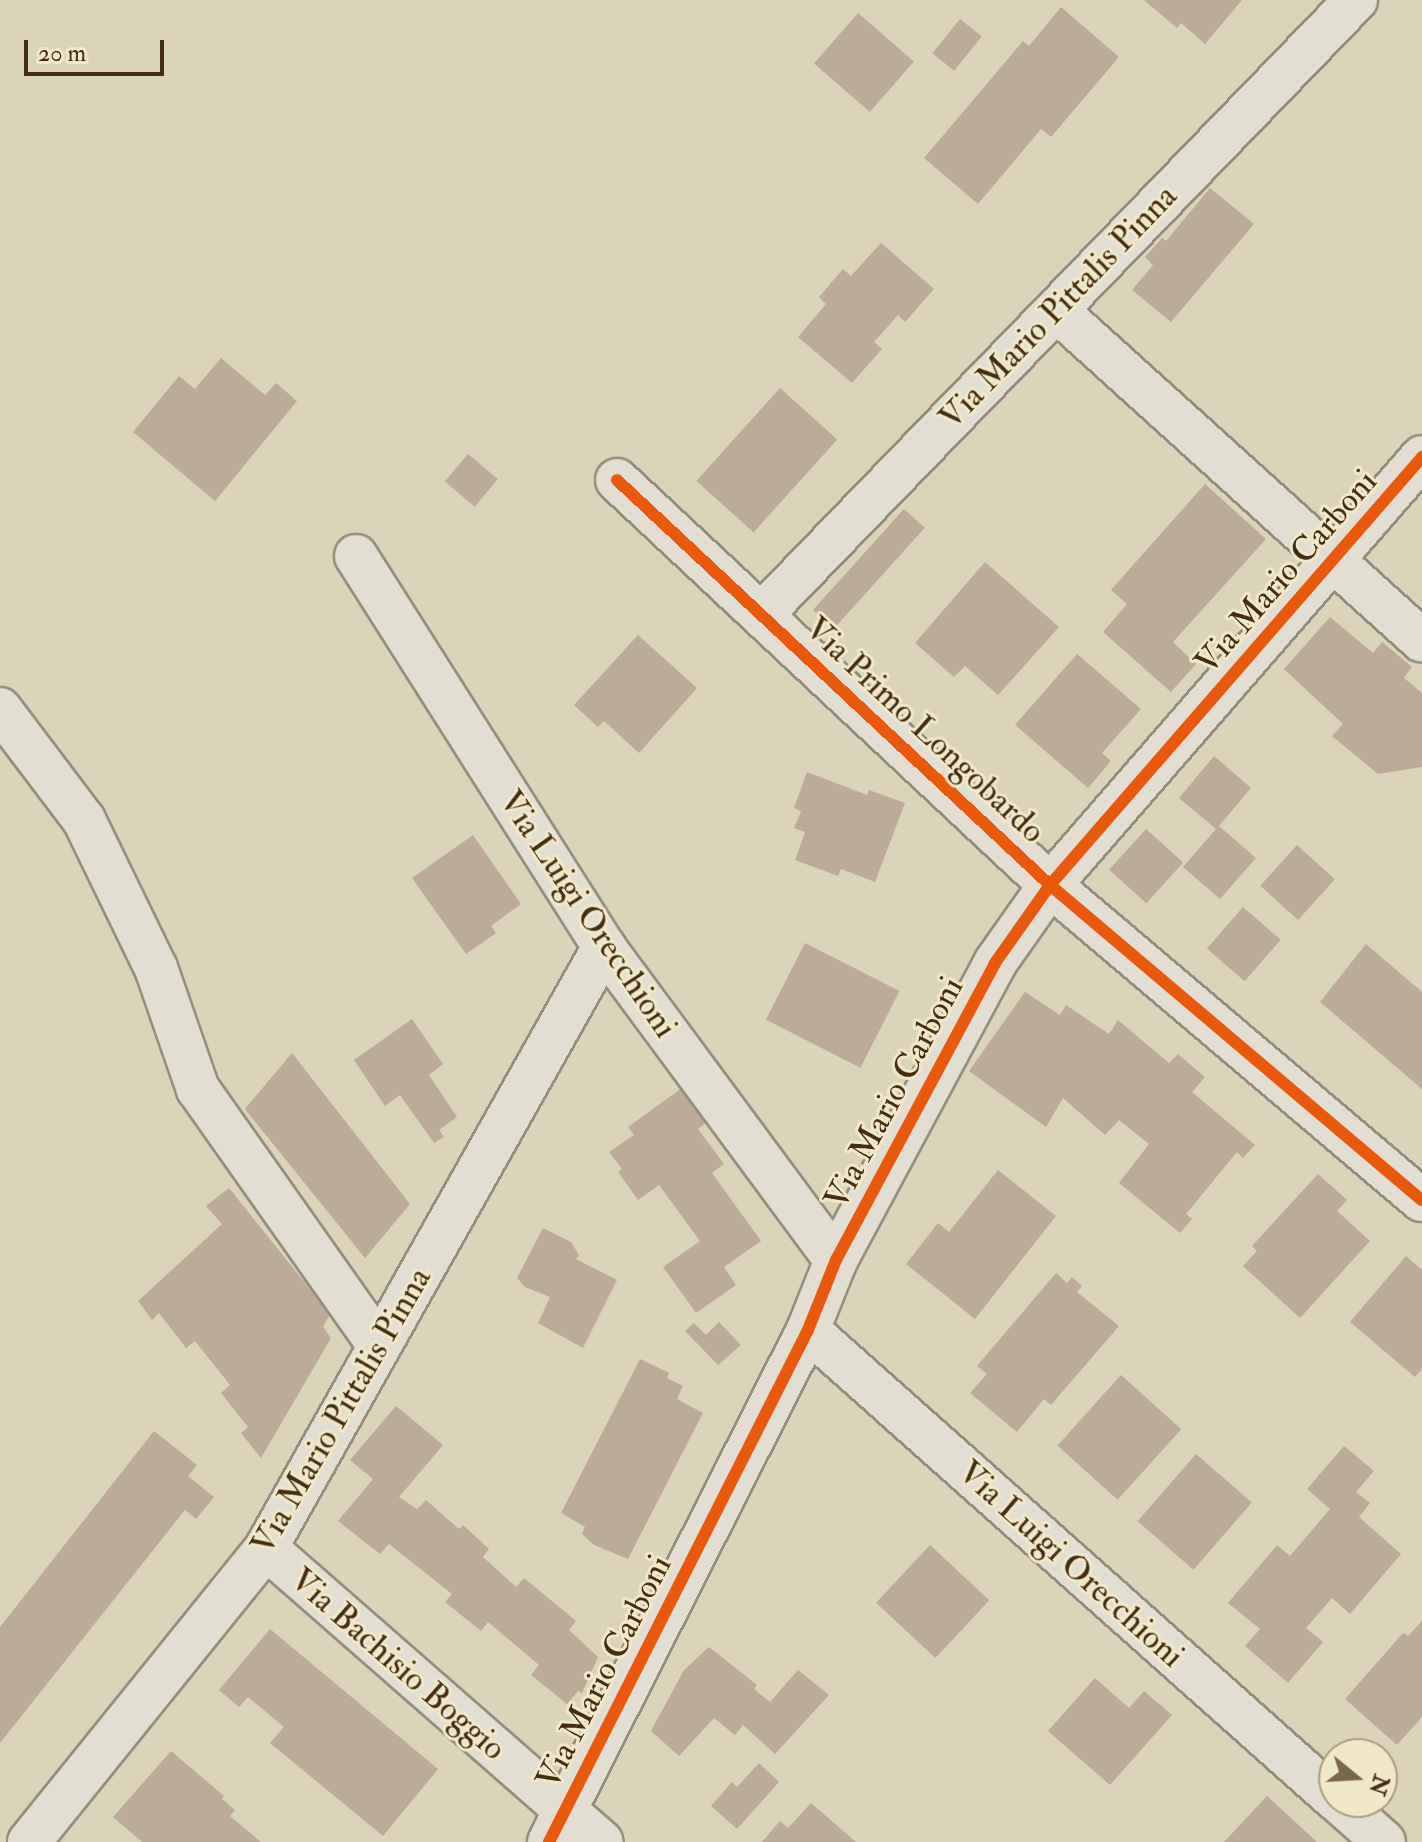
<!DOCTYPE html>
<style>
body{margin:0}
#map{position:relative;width:1422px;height:1842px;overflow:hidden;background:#dbd4b8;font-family:"IM FELL Double Pica",serif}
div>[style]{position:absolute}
.building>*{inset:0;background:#bcab96;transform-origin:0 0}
.roads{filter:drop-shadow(2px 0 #968e7c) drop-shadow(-2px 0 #968e7c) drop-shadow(0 2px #968e7c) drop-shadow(0 -2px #968e7c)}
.minor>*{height:42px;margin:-21px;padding:0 21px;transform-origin:21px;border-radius:21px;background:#e2ded1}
.cycleway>*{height:12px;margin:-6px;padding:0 6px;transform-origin:6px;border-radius:6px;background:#e8590c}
span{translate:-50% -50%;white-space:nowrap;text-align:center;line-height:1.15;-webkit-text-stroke:6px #f1e8c7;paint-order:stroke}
.street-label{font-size:34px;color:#442d14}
.north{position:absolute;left:1318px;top:1738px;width:80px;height:80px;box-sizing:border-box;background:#f1e8c7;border:2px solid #ac9d7f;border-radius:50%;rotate:108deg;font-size:22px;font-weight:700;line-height:32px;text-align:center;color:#442d14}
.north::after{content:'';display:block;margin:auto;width:28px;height:36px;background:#79674d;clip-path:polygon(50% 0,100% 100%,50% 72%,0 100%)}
.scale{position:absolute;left:24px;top:40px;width:140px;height:36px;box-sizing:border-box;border:4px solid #442d14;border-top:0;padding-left:10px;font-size:24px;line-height:28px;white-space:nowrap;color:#442d14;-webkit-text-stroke:6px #f1e8c7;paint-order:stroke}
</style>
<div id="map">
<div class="building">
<div style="clip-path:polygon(1144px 0,1242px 0,1205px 44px,1181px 23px,1177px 28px)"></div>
<div style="clip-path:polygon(1061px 7px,1119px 57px,1051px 137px,1041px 129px,978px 204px,924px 158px,1023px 41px,1029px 46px)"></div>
<div style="left:858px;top:13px;width:74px;height:67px;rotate:41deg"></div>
<div style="left:960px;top:19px;width:28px;height:44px;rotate:39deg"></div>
<div style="clip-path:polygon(1210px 188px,1254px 224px,1171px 322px,1132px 290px,1153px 265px,1145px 257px,1162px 238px,1166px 241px)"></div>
<div style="clip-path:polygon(881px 243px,934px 289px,905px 322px,898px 315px,874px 342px,882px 349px,852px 383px,798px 337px,826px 304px,819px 297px,843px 269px,851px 276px)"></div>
<div style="clip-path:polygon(221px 358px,265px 395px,276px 383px,297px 401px,215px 501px,133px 432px,179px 376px,195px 389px)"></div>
<div style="left:780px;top:388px;width:77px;height:125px;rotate:42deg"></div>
<div style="left:468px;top:454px;width:39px;height:36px;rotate:40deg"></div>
<div style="clip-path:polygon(1205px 484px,1266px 539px,1173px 642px,1196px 664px,1171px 692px,1103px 632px,1127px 604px,1111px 590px)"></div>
<div style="left:904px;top:509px;width:28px;height:136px;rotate:42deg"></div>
<div style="clip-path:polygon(985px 562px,1059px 627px,998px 695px,965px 666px,954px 677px,915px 643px)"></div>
<div style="clip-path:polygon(1330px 617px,1373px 653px,1382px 642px,1412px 667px,1404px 678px,1422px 693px,1422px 767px,1378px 774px,1332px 736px,1343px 724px,1284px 669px)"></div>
<div style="clip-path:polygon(638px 635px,697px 688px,639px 753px,604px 721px,598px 727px,574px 705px)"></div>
<div style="clip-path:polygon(1077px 654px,1141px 709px,1102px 753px,1111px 761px,1088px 788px,1015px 725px)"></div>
<div style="clip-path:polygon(1214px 756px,1251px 788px,1219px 826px,1256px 858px,1220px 899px,1183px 867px,1216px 829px,1179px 798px)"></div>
<div style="clip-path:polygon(807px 772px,867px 795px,869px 790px,905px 803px,875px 882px,841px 869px,838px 876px,795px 860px,805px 832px,794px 828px,801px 811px,794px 808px)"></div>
<div style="left:1146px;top:829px;width:50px;height:55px;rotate:42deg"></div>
<div style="clip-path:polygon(473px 835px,521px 904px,491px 926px,496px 933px,466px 954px,412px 878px)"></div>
<div style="left:1297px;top:845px;width:51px;height:55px;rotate:42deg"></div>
<div style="left:1243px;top:907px;width:50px;height:55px;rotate:41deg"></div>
<div style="left:805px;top:943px;width:106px;height:86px;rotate:27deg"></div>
<div style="clip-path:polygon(1366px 944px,1422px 992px,1422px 1089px,1320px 1002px)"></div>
<div style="clip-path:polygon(1025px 992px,1060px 1015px,1066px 1005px,1109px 1034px,1118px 1020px,1169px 1063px,1178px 1054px,1205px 1077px,1192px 1092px,1255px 1145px,1243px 1158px,1237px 1152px,1186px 1214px,1192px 1219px,1180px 1233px,1119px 1183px,1149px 1144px,1119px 1120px,1105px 1135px,1063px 1098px,1046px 1127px,969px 1071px)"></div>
<div style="clip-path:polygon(412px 1019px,443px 1064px,429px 1075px,457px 1117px,439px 1130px,444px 1137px,434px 1143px,400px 1095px,385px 1106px,354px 1060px)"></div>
<div style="clip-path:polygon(292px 1053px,410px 1204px,365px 1258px,245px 1109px)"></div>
<div style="clip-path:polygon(682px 1088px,707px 1122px,698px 1129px,724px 1164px,712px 1173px,761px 1241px,724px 1267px,736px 1285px,696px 1313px,663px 1267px,700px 1241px,659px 1185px,638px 1200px,618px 1172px,622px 1169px,609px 1152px,634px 1135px,628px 1127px)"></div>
<div style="clip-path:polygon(998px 1170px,1056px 1216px,975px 1319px,906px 1264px,938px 1223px,949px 1232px)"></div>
<div style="clip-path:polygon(1318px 1174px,1347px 1200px,1337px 1211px,1370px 1241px,1300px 1318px,1243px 1266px,1257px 1251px,1252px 1246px)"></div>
<div style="clip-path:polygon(229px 1188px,330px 1314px,323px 1327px,331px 1338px,261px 1458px,241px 1433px,248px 1427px,221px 1393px,230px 1385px,195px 1341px,186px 1348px,159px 1313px,152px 1320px,138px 1301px,222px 1224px,206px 1206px)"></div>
<div style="clip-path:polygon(543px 1228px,571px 1242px,579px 1255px,576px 1259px,617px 1280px,583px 1348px,538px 1323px,550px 1297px,525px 1287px,517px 1278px)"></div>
<div style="clip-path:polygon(1406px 1256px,1422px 1270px,1422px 1369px,1415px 1377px,1350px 1322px)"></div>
<div style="clip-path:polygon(1056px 1273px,1067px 1283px,1072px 1277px,1082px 1286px,1077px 1292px,1119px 1326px,1051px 1405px,1044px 1399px,1017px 1432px,970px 1393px,987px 1374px,977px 1366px)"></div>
<div style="clip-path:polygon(719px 1322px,741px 1345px,718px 1365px,685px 1331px,694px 1323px,706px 1335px)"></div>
<div style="clip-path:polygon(640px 1359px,669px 1373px,667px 1378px,683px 1386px,677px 1399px,703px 1413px,628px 1559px,594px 1545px,582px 1534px,585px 1527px,561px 1513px)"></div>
<div style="left:1121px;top:1375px;width:81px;height:95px;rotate:42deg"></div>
<div style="clip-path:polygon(396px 1406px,443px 1445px,399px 1497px,417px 1509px,426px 1500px,459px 1529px,463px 1525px,489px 1549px,483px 1557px,516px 1587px,524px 1578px,576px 1621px,569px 1630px,598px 1657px,582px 1693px,578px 1691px,567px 1704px,531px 1675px,539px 1665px,488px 1622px,481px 1631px,445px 1602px,452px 1594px,389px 1544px,380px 1554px,338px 1521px,373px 1479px,350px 1460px)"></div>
<div style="clip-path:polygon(154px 1431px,197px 1465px,188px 1476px,214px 1497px,196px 1519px,185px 1510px,0 1743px,0 1627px)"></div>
<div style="clip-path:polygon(1344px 1446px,1374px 1471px,1356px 1492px,1370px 1503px,1359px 1517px,1401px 1554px,1350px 1614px,1332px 1598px,1306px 1628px,1323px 1642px,1288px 1683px,1245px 1646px,1260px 1629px,1228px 1603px,1277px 1545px,1290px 1556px,1330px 1509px,1307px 1489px)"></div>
<div style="left:1196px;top:1454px;width:74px;height:89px;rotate:41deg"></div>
<div style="left:930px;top:1545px;width:81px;height:79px;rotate:43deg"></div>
<div style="clip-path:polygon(1422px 1621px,1422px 1717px,1397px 1745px,1345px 1699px,1403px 1633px,1408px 1636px)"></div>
<div style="clip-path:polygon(270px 1629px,438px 1769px,383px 1836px,270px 1743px,284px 1727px,248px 1697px,239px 1707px,219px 1690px)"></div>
<div style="clip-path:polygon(709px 1647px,757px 1685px,754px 1689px,770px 1702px,798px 1670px,829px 1695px,775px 1754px,743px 1725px,735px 1735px,714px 1718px,679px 1756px,651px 1731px,684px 1670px)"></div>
<div style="clip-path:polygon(1095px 1678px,1129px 1708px,1144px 1691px,1172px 1715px,1110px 1785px,1048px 1731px)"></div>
<div style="clip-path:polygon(171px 1751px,224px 1796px,222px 1799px,235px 1810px,230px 1816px,261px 1842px,142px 1842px,113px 1817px)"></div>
<div style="clip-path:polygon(759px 1763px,779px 1782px,737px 1829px,711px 1806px,732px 1782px,737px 1787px)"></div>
<div style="clip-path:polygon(1267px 1796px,1317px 1842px,1224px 1842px)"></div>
<div style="clip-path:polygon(811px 1803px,856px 1842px,762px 1842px,780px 1821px,788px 1828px)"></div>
</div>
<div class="roads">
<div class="minor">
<div style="left:1056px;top:310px;width:493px;rotate:42.1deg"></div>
<div style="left:617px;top:480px;width:593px;rotate:43.09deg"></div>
<div style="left:1050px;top:885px;width:487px;rotate:40.3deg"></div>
<div style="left:356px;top:556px;width:463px;rotate:57.6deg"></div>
<div style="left:604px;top:947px;width:390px;rotate:53.5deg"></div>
<div style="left:761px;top:615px;width:856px;rotate:-45.95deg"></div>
<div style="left:0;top:709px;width:139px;rotate:52.9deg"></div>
<div style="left:84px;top:820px;width:165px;rotate:64.1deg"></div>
<div style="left:156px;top:968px;width:128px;rotate:70.9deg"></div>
<div style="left:198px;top:1089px;width:314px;rotate:54.8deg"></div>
<div style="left:808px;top:1330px;width:704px;rotate:41.66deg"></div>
<div style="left:266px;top:1548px;width:446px;rotate:41.2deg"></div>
<div style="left:1339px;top:1802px;width:60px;rotate:41.6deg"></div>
<div style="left:29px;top:1842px;width:378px;rotate:-51.1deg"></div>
<div style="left:266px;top:1548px;width:690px;rotate:-60.65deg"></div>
<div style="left:549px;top:1842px;width:574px;rotate:-63.17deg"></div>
<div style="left:808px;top:1330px;width:75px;rotate:-68.2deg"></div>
<div style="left:836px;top:1260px;width:337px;rotate:-61.8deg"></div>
<div style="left:995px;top:963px;width:95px;rotate:-54.8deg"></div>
<div style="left:1050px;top:885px;width:567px;rotate:-49deg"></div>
</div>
</div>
<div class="cycleway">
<div style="left:617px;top:480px;width:593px;rotate:43.09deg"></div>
<div style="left:1050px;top:885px;width:487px;rotate:40.3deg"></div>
<div style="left:549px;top:1842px;width:574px;rotate:-63.17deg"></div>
<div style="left:808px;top:1330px;width:75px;rotate:-68.2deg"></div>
<div style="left:836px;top:1260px;width:337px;rotate:-61.8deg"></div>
<div style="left:995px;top:963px;width:95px;rotate:-54.8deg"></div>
<div style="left:1050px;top:885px;width:567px;rotate:-49deg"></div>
</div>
<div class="street-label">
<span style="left:1058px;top:307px;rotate:-46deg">Via Mario Pittalis Pinna</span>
<span style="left:1286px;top:572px;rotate:-49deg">Via Mario Carboni</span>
<span style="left:925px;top:730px;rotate:43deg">Via Primo Longobardo</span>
<span style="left:588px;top:914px;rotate:56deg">Via Luigi Orecchioni</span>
<span style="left:894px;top:1093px;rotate:-62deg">Via Mario Carboni</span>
<span style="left:341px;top:1411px;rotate:-60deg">Via Mario Pittalis Pinna</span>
<span style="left:1071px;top:1564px;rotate:42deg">Via Luigi Orecchioni</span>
<span style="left:398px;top:1664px;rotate:41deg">Via Bachisio Boggio</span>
<span style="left:604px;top:1672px;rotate:-63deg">Via Mario Carboni</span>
</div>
<div class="north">N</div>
<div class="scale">20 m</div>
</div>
